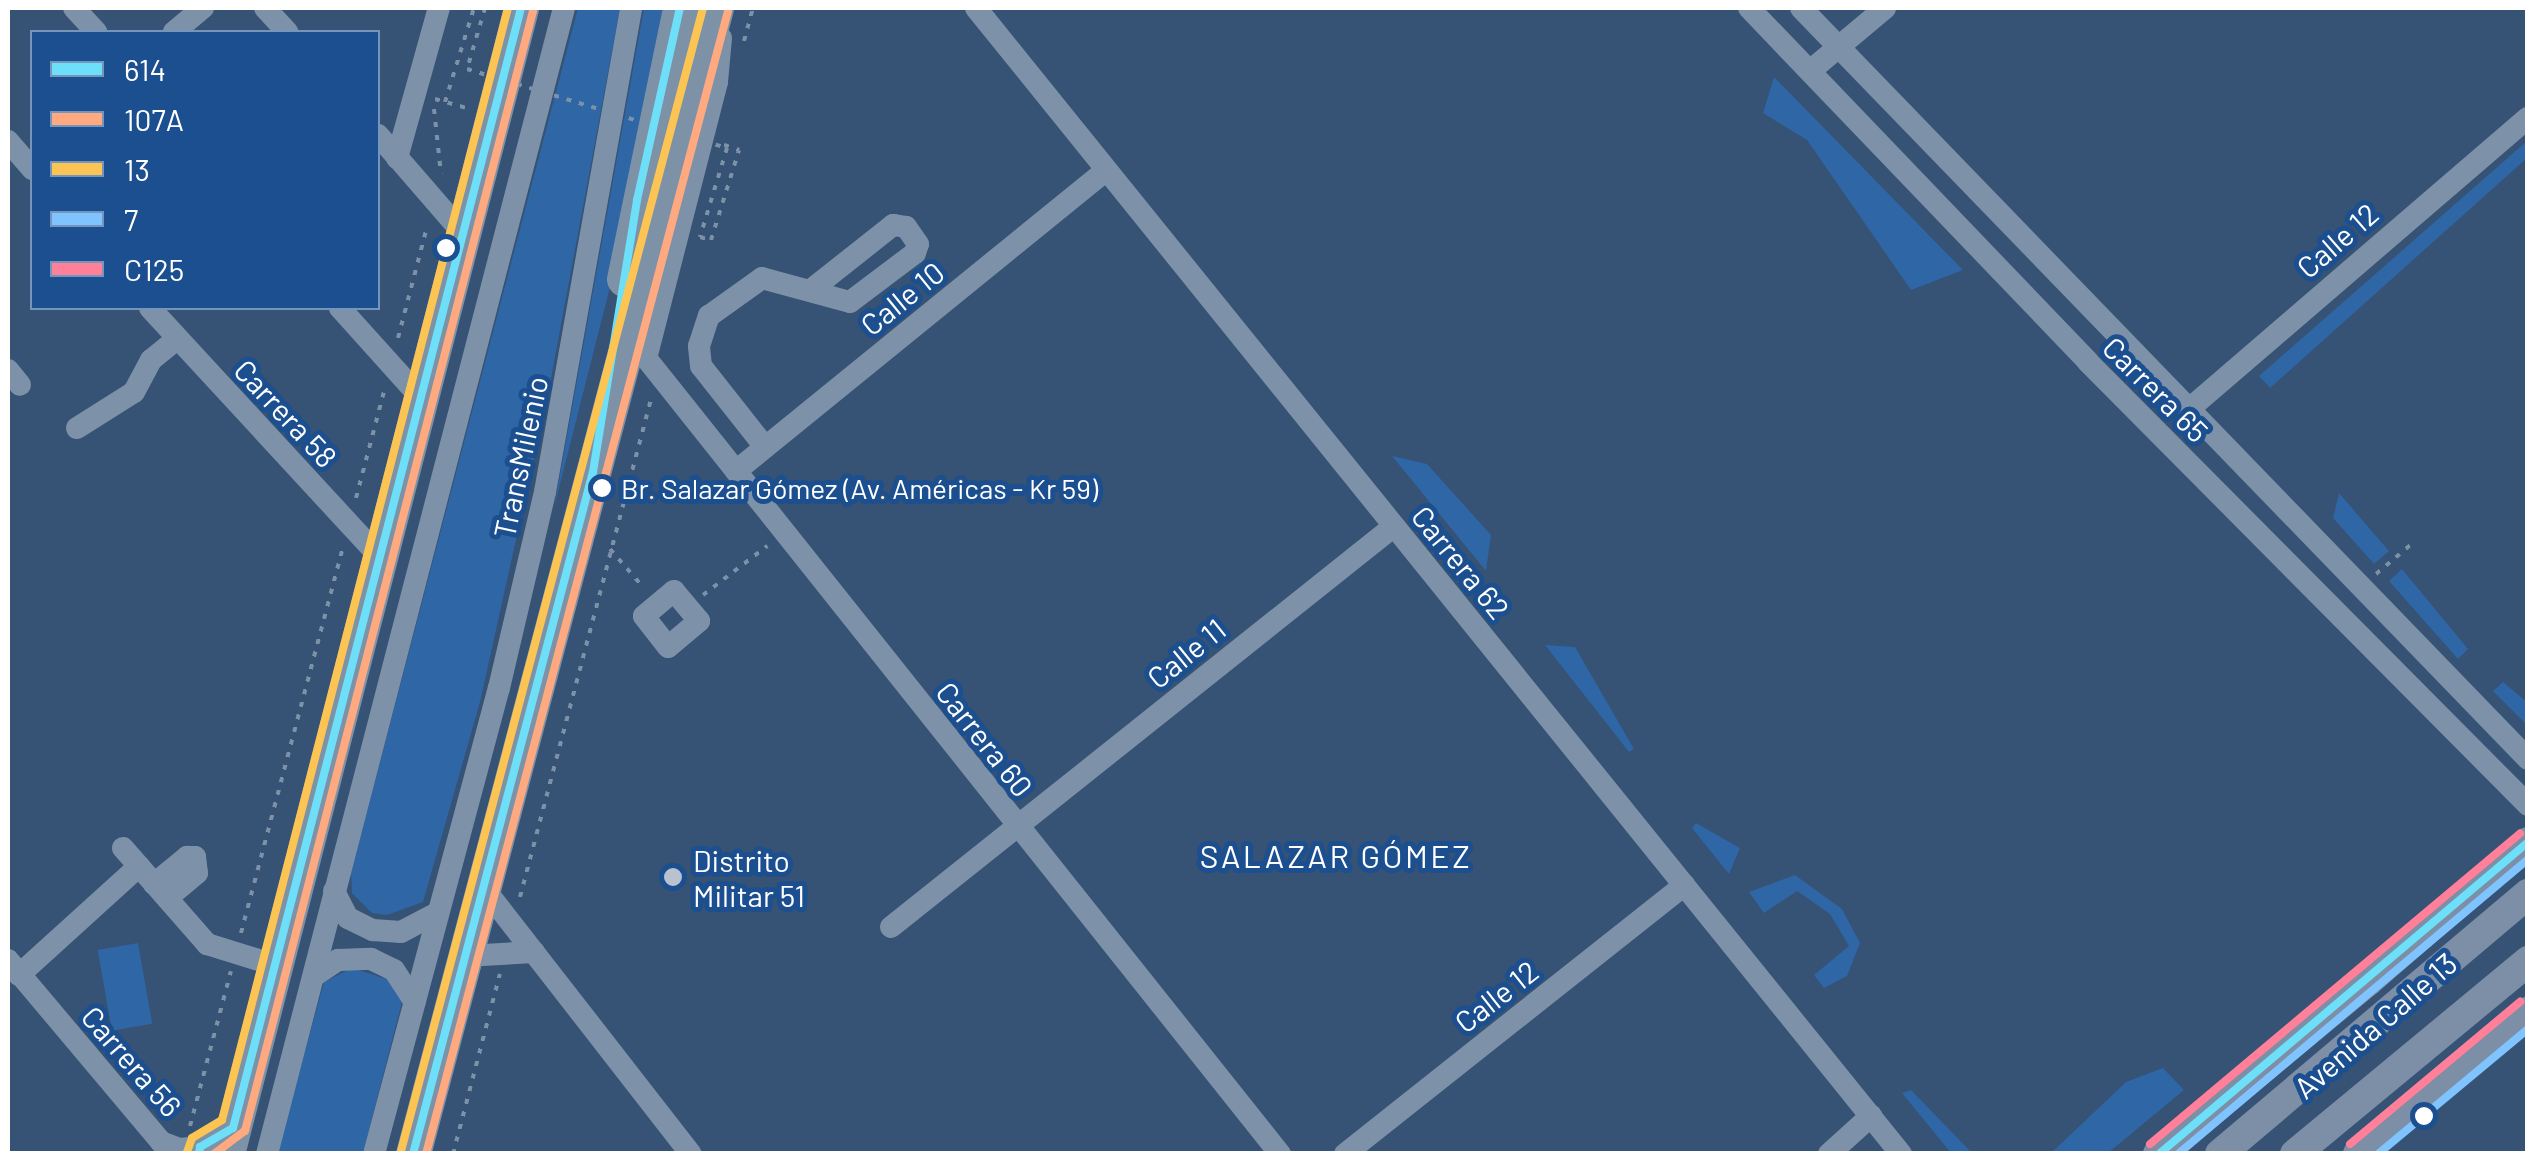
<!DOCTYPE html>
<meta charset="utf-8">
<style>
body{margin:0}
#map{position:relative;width:2535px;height:1161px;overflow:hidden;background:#365274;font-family:Barlow,sans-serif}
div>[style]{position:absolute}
.green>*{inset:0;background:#2f66a5;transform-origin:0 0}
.path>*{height:4px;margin-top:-2px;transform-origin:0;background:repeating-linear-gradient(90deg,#7d92a8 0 5px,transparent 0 13px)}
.minor>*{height:22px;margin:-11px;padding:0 11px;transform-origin:11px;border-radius:11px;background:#7d92a8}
.major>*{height:30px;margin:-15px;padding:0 15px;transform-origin:15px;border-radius:15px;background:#7d8ea7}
.highway>*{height:35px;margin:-17.5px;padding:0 17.5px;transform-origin:17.5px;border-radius:17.5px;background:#7e92a7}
.path-bridge>*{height:4px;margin-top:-2px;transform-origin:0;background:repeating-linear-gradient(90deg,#7d92a8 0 5px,transparent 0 13px)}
.bus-1>*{height:8px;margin:-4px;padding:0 4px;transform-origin:4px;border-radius:4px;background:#6ddff8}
.bus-2>*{height:8px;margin:-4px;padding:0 4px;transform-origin:4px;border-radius:4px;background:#ffa980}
.bus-3>*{height:8px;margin:-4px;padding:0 4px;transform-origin:4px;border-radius:4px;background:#fcc553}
.bus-4>*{height:8px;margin:-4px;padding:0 4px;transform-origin:4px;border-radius:4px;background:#80c4ff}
.bus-5>*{height:8px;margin:-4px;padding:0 4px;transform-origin:4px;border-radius:4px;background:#ff8098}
.dots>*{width:28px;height:28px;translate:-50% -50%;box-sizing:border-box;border:5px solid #1b4f8f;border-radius:50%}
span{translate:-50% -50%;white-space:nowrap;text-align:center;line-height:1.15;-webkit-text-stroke:10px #1b4f8f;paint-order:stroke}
.bus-label{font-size:28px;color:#fff}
.left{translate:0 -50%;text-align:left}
.street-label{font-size:30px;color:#fff}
.poi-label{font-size:30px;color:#fff}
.neighbourhood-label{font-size:32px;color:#fff;letter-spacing:2.5px}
.frame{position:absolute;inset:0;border:10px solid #fff;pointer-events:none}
.legend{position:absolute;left:30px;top:30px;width:350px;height:280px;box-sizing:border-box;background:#1b4f8f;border:2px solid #7695bc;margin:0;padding:12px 18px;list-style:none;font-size:30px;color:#fff}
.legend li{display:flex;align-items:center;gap:20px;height:50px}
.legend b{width:50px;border:2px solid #7695bc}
</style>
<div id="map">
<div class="green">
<div style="clip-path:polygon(578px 8px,620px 8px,547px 400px,480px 702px,423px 902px,387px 915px,372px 913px,352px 893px,351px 873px)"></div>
<div style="clip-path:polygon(644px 8px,663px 8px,612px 279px,554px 508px)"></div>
<div style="clip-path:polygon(1774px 77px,1963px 270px,1911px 290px,1807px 140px,1763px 113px)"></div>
<div style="clip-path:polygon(2527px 141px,2527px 158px,2270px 388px,2259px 376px)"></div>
<div style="clip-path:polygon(1392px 456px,1427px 464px,1491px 535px,1486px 571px)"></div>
<div style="clip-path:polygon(2339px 493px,2389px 551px,2374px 564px,2333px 518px)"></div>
<div style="clip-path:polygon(2402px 569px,2468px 649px,2458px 659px,2389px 581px)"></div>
<div style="clip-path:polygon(1545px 645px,1575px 647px,1634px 749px,1629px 752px)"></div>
<div style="clip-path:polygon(2503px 682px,2527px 702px,2527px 725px,2493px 691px)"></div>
<div style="clip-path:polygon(1696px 823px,1740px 848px,1729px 874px,1692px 828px)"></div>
<div style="clip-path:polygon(1795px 875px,1842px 909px,1860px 943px,1847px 976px,1824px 988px,1814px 975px,1849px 946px,1830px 914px,1797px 891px,1764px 913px,1749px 892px)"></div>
<div style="left:138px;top:943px;width:82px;height:41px;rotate:80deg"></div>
<div style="clip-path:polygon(352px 968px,390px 980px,403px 998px,363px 1153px,277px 1154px,324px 982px)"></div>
<div style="clip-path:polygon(2163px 1068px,2184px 1090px,2108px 1153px,2051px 1153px,2126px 1082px)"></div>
<div style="clip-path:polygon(1911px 1090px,1972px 1153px,1951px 1153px,1902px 1093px)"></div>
</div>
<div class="path">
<div style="left:744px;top:41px;width:34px;rotate:-75deg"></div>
<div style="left:435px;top:99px;width:35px;rotate:16deg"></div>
<div style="left:445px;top:102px;width:98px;rotate:-72.9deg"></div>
<div style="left:434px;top:109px;width:65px;rotate:83.9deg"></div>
<div style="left:724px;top:145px;width:16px;rotate:18deg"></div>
<div style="left:398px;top:338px;width:115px;rotate:-75.4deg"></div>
<div style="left:356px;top:498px;width:111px;rotate:-75.3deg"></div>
<div style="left:610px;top:549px;width:50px;rotate:49deg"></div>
<div style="left:2376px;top:574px;width:50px;rotate:-40.1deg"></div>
<div style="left:703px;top:595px;width:81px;rotate:-37.4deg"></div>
<div style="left:520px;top:897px;width:515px;rotate:-75.26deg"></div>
<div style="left:241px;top:933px;width:400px;rotate:-75.2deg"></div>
<div style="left:190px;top:1126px;width:160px;rotate:-75.2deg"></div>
<div style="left:453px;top:1154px;width:186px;rotate:-75.4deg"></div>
</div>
<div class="minor">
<div style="left:74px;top:8px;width:33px;rotate:47deg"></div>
<div style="left:265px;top:8px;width:33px;rotate:47deg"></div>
<div style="left:976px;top:8px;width:1473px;rotate:51.09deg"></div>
<div style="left:1749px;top:8px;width:490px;rotate:46.2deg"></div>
<div style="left:2088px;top:362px;width:624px;rotate:45.19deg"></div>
<div style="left:1801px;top:8px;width:1045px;rotate:45.93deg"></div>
<div style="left:174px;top:32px;width:38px;rotate:-40deg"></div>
<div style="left:721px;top:38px;width:44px;rotate:95.2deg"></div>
<div style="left:717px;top:82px;width:285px;rotate:104.4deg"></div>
<div style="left:646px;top:358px;width:1018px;rotate:51.46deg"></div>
<div style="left:1810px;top:71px;width:98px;rotate:-40deg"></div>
<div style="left:378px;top:135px;width:130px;rotate:49.1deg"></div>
<div style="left:8px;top:141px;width:37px;rotate:49deg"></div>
<div style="left:397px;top:158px;width:156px;rotate:-74.4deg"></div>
<div style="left:150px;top:308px;width:339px;rotate:47.3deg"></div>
<div style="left:340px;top:308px;width:121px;rotate:48deg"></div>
<div style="left:8px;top:370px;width:19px;rotate:51deg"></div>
<div style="left:2188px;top:410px;width:448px;rotate:-40.7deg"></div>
<div style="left:77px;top:428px;width:67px;rotate:-32.3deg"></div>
<div style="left:134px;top:392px;width:36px;rotate:-62deg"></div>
<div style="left:151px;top:360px;width:33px;rotate:-39deg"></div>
<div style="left:765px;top:447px;width:103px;rotate:-128.3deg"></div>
<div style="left:701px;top:366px;width:20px;rotate:-96deg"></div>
<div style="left:699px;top:346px;width:32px;rotate:-72deg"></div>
<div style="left:709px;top:316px;width:65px;rotate:-35.6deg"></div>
<div style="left:762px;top:278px;width:91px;rotate:15.3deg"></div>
<div style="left:850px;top:302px;width:81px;rotate:-37deg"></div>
<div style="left:915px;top:253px;width:9px;rotate:-72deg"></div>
<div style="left:918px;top:244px;width:21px;rotate:-125deg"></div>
<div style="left:906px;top:227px;width:13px;rotate:-171deg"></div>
<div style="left:893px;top:225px;width:105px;rotate:141.6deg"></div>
<div style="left:736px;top:471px;width:477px;rotate:-39.1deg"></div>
<div style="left:674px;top:591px;width:39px;rotate:50deg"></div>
<div style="left:699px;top:621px;width:40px;rotate:140deg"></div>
<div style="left:668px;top:647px;width:39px;rotate:-128deg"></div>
<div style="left:644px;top:616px;width:39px;rotate:-40deg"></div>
<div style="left:123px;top:848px;width:128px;rotate:48.8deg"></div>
<div style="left:207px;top:944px;width:71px;rotate:17.2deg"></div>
<div style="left:154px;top:884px;width:43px;rotate:-39.3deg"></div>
<div style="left:187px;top:857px;width:8px"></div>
<div style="left:195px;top:857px;width:16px;rotate:83deg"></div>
<div style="left:197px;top:873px;width:39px;rotate:140deg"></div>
<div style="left:483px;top:887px;width:338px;rotate:52.1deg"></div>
<div style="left:334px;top:891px;width:30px;rotate:63deg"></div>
<div style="left:348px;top:918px;width:28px;rotate:26deg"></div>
<div style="left:373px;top:930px;width:28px;rotate:4deg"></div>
<div style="left:401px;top:932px;width:41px;rotate:-27.8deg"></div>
<div style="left:891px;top:927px;width:642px;rotate:-38.55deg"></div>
<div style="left:465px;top:956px;width:69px;rotate:-3.3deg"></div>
<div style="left:8px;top:960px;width:238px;rotate:49.9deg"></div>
<div style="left:161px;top:1142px;width:19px;rotate:21deg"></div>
<div style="left:179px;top:1149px;width:21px;rotate:-5deg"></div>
<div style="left:200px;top:1147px;width:38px;rotate:-30deg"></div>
<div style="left:19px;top:975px;width:162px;rotate:-42.2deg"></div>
<div style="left:314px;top:976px;width:29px;rotate:-34deg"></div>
<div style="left:338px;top:960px;width:33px;rotate:-2deg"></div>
<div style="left:371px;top:959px;width:25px;rotate:26deg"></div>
<div style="left:394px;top:970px;width:38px;rotate:57deg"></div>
<div style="left:267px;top:1154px;width:1184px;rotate:-75.47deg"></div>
<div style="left:374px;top:1154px;width:482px;rotate:-75deg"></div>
<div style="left:499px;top:688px;width:201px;rotate:-76.8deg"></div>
<div style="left:545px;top:492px;width:492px;rotate:-79.9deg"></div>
<div style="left:1345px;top:1154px;width:433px;rotate:-38.4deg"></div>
<div style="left:1829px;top:1154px;width:57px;rotate:-42.1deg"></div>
</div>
<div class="major">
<div style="left:2158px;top:1154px;width:272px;rotate:-39.5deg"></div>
<div style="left:2368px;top:981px;width:212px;rotate:-41deg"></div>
<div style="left:2220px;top:1154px;width:403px;rotate:-40.2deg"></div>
<div style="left:2295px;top:1154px;width:303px;rotate:-39.6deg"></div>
<div style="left:2358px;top:1154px;width:222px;rotate:-39.9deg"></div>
</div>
<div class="highway">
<div style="left:624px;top:279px;width:277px;rotate:-78.3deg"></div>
<div style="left:227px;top:1154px;width:1183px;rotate:-75.61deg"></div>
<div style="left:413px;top:1154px;width:1185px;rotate:-75.19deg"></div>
</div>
<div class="path-bridge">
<div style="left:485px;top:8px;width:64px;rotate:106.4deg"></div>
<div style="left:467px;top:69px;width:272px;rotate:16.9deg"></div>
<div style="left:727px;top:148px;width:93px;rotate:106.9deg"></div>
<div style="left:700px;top:237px;width:11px;rotate:15deg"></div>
<div style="left:711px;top:240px;width:94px;rotate:-72.7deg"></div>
</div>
<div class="bus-1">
<div style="left:199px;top:1154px;width:7px;rotate:-82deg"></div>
<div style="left:200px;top:1147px;width:38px;rotate:-30deg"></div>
<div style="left:233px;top:1128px;width:1156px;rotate:-75.58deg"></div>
<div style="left:413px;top:1154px;width:705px;rotate:-75.22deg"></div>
<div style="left:593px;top:472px;width:276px;rotate:-80.8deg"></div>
<div style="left:637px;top:200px;width:197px;rotate:-77.4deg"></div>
<div style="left:2159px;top:1154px;width:483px;rotate:-40.2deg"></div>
</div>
<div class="bus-2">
<div style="left:214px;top:1154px;width:39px;rotate:-37deg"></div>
<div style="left:245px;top:1131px;width:1156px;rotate:-75.58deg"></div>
<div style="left:426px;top:1154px;width:1182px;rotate:-75.2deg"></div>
</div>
<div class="bus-3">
<div style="left:401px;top:1151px;width:1182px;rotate:-75.2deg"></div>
<div style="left:187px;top:1152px;width:15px;rotate:-70deg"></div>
<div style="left:192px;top:1138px;width:35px;rotate:-31deg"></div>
<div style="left:222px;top:1120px;width:1148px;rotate:-75.58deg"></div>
</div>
<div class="bus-4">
<div style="left:2178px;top:1154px;width:458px;rotate:-40.1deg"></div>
<div style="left:2378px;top:1154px;width:195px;rotate:-39.8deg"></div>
</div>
<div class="bus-5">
<div style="left:2150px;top:1144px;width:483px;rotate:-40deg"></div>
<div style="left:2350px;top:1144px;width:222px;rotate:-39.9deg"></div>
</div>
<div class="dots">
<div style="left:446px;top:248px;background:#fff"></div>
<div style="left:602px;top:488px;background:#fff"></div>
<div style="left:673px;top:877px;background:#b9c2ce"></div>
<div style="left:2424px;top:1116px;background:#fff"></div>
</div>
<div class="bus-label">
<span class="left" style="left:621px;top:488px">Br. Salazar Gómez (Av. Américas - Kr 59)</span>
</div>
<div class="street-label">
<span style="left:2337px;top:240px;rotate:-41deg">Calle 12</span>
<span style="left:902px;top:298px;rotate:-39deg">Calle 10</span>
<span style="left:2156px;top:389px;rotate:45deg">Carrera 65</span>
<span style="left:286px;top:413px;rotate:47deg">Carrera 58</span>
<span style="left:520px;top:457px;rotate:-78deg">TransMilenio</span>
<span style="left:1461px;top:562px;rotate:51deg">Carrera 62</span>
<span style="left:1186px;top:653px;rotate:-39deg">Calle 11</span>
<span style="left:985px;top:739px;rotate:52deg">Carrera 60</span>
<span style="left:1496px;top:996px;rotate:-38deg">Calle 12</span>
<span style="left:2375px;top:1025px;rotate:-41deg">Avenida Calle 13</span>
<span style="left:132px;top:1061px;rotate:49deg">Carrera 56</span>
</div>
<div class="poi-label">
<span class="left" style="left:693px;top:877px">Distrito<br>Militar 51</span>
</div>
<div class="neighbourhood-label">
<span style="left:1336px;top:855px">SALAZAR GÓMEZ</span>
</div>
<div class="frame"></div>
<ul class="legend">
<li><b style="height:12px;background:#6ddff8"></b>614</li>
<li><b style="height:12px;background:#ffa980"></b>107A</li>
<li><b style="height:12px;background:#fcc553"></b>13</li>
<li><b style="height:12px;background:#80c4ff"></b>7</li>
<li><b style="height:12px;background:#ff8098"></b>C125</li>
</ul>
</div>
